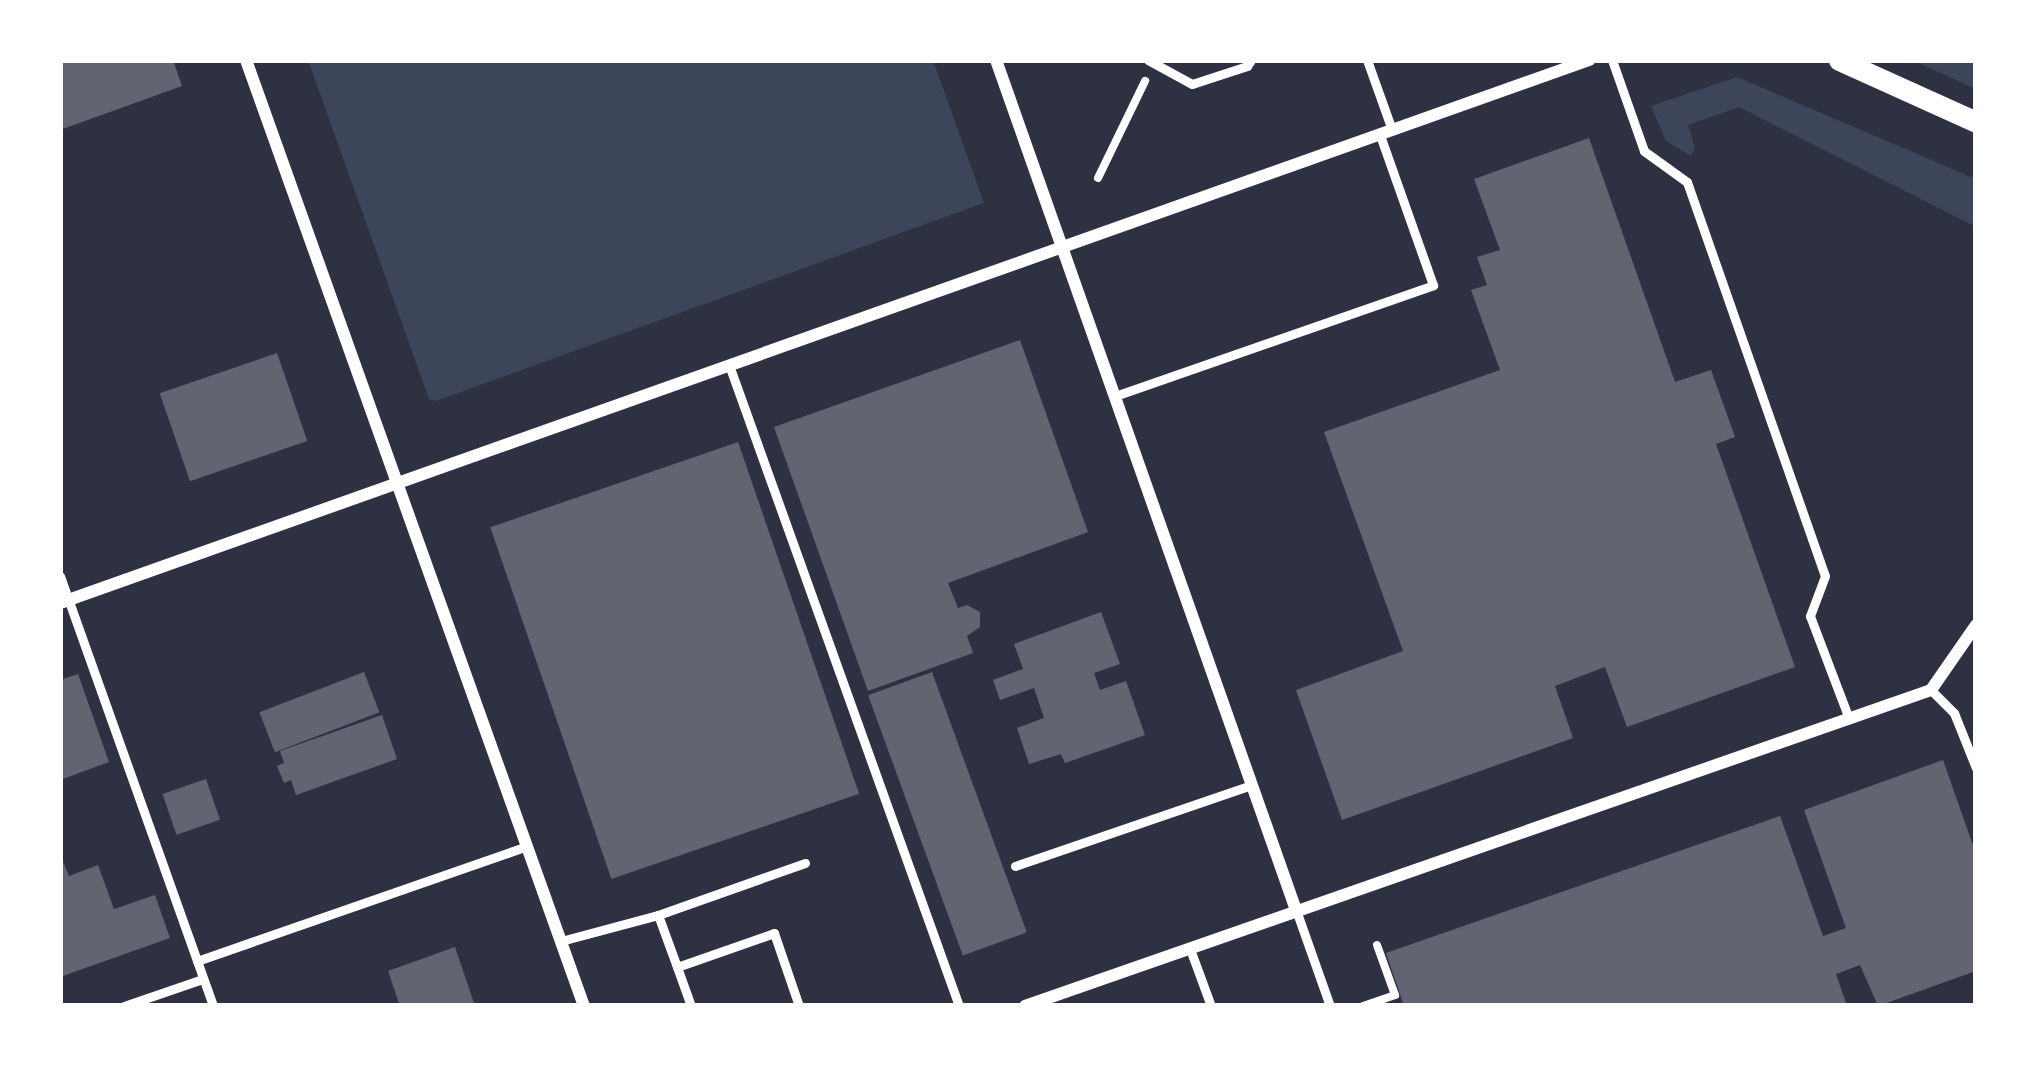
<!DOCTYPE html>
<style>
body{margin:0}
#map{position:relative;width:2036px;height:1066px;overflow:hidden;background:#2d3142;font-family:"Golos Text",sans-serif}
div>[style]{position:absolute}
.green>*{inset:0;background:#3c4559}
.building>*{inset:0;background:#626471;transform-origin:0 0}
.path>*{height:8px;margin:-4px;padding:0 4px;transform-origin:4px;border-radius:4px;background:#fff}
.service>*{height:9px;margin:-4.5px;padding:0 4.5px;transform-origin:4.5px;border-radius:4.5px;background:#fff}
.minor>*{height:12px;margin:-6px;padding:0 6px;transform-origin:6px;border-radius:6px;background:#fff}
.tertiary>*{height:21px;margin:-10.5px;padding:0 10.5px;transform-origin:10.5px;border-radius:10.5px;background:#fff}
span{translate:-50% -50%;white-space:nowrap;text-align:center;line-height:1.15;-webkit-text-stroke:9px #fff;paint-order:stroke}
.frame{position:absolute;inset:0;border:63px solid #fff;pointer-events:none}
</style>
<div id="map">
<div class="green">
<div style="clip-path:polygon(308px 60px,933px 60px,984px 203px,436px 401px,429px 399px)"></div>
<div style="clip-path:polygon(1910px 60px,1976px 60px,1976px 89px,1927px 67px)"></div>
<div style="clip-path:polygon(1737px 77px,1976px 179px,1976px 227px,1739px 107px,1688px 125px,1695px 148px,1691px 156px,1666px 141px,1651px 106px)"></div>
</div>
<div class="building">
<div style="clip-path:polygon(60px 60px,173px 60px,182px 86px,60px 130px)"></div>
<div style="clip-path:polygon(1589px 138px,1675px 382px,1711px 370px,1735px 437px,1716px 444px,1795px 667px,1627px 727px,1605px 667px,1555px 686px,1573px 738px,1342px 820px,1296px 690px,1403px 651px,1324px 432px,1500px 370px,1471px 290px,1487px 285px,1477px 257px,1500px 250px,1474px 179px)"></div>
<div style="clip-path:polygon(1020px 340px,1088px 532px,948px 583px,958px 608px,967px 605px,980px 612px,980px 627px,967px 636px,973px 653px,868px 691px,774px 427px)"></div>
<div style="left:277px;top:353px;width:93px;height:124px;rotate:71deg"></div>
<div style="left:738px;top:442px;width:372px;height:262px;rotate:71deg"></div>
<div style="clip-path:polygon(1101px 612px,1120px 664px,1094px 673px,1100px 690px,1126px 681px,1145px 735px,1065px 763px,1061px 754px,1029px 764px,1017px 728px,1044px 718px,1034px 688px,1000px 700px,993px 680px,1023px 669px,1014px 644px)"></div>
<div style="left:364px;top:672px;width:43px;height:112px;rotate:69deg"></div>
<div style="left:932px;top:672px;width:277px;height:68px;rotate:70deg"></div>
<div style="clip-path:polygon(78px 674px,109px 762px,60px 780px,60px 680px)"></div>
<div style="clip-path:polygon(382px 715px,397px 759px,296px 795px,291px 780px,284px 783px,277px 766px,284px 763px,280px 751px)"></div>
<div style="clip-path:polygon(1943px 760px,1976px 854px,1976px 971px,1878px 1006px,1860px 965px,1836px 974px,1847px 1006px,1404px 1006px,1386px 953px,1780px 816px,1823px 936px,1846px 928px,1804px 810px)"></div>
<div style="left:206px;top:779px;width:43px;height:46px;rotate:71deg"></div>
<div style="clip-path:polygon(60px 854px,69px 876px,98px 865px,114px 909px,155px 895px,170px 938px,60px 977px)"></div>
<div style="clip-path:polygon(455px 947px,475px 1006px,400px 1006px,388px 971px)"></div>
</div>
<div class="path">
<div style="left:1098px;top:178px;width:108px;rotate:-64.1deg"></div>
<div style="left:1363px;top:1006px;width:34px;rotate:-19deg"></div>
<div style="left:1395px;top:995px;width:53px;rotate:-109.8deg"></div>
</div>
<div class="service">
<div style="left:1148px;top:60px;width:50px;rotate:28.6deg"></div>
<div style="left:1192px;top:84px;width:58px;rotate:-18.1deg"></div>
<div style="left:1247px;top:66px;width:7px;rotate:-56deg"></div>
<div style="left:1367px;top:60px;width:74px;rotate:70.3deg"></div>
<div style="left:1612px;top:60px;width:96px;rotate:70.6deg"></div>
<div style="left:1644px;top:151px;width:53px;rotate:35.8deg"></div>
<div style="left:1687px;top:182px;width:417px;rotate:70.7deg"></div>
<div style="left:1825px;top:576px;width:43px;rotate:110.6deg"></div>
<div style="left:1810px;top:616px;width:107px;rotate:69.2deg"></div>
<div style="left:729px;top:365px;width:681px;rotate:70.26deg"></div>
<div style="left:1115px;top:396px;width:337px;rotate:-19.2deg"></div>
<div style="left:1433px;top:285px;width:159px;rotate:-109.5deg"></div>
<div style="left:60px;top:576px;width:456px;rotate:70.4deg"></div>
<div style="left:1931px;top:690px;width:33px;rotate:45deg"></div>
<div style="left:1954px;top:713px;width:59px;rotate:68.2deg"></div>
<div style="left:1015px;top:866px;width:250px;rotate:-18.9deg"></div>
<div style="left:1296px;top:910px;width:102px;rotate:70.5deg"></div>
<div style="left:658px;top:915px;width:55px;rotate:69.9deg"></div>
<div style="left:677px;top:967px;width:103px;rotate:-19.3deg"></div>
<div style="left:774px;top:933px;width:77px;rotate:71.1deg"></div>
<div style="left:561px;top:941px;width:100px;rotate:-15deg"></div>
<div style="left:658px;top:915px;width:156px;rotate:-19.5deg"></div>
<div style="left:1190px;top:949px;width:61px;rotate:69.8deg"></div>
<div style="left:197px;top:961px;width:349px;rotate:-19.2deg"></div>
<div style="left:677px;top:967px;width:41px;rotate:70.3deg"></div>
<div style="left:124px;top:1006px;width:83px;rotate:-18.9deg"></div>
</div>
<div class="minor">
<div style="left:246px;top:60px;width:1005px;rotate:70.34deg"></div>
<div style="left:996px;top:60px;width:901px;rotate:70.56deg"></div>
<div style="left:60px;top:603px;width:1623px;rotate:-19.55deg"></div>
<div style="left:1025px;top:1006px;width:960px;rotate:-19.23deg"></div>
<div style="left:1931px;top:690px;width:79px;rotate:-55.3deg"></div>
</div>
<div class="tertiary">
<div style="left:1839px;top:60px;width:150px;rotate:24.3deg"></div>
</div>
<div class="frame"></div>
</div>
